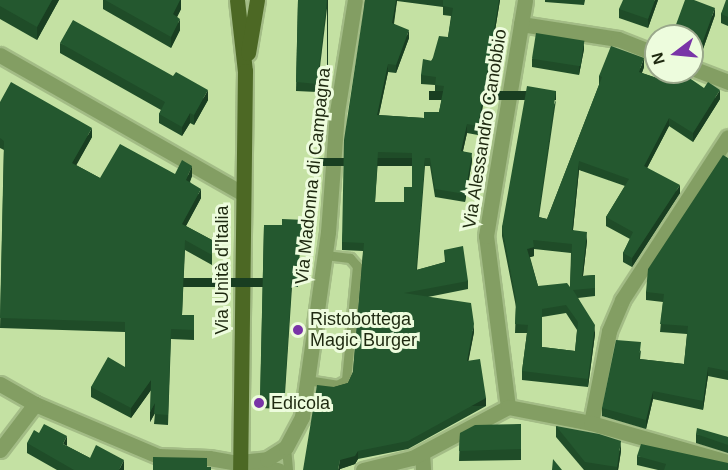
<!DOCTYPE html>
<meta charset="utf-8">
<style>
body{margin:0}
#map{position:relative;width:728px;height:470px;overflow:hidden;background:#c4e1a3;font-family:Arial,sans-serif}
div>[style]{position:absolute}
.roads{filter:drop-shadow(2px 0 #a3bc86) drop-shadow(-2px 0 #a3bc86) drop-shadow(0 2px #a3bc86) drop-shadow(0 -2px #a3bc86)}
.lane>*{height:9px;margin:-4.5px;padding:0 4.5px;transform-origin:4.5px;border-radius:4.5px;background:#839e63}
.street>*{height:15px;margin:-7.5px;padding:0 7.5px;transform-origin:7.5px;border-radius:7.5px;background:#839e63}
.primary>*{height:15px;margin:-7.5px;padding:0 7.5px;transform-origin:7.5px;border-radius:7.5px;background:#4c6824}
.wall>*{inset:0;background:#1f4c28}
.shaded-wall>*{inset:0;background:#193e21;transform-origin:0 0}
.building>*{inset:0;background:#24582f;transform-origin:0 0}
.dots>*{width:16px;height:16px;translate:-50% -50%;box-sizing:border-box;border:3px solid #edfcdd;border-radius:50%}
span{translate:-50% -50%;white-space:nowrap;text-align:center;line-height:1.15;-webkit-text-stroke:6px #edfcdd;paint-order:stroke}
.street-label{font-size:18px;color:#1e2910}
.poi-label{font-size:18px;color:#1e2910}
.left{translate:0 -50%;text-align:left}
.north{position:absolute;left:644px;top:24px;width:60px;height:60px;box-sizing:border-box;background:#edfcdd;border:2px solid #9aa88b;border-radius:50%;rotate:254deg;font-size:16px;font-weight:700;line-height:24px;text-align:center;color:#1e2910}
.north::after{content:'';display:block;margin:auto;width:21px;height:27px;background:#7934a7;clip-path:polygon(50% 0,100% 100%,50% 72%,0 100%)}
</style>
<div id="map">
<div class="roads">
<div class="lane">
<div style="left:307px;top:380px;width:30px;rotate:9deg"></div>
<div style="left:337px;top:385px;width:10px;rotate:-29deg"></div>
<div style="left:346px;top:380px;width:115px;rotate:-84.5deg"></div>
<div style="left:357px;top:266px;width:11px;rotate:-131deg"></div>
<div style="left:350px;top:258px;width:25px;rotate:-173deg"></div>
<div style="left:286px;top:447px;width:23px;rotate:85deg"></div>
</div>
<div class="street">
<div style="left:521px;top:24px;width:98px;rotate:8.8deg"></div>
<div style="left:618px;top:39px;width:41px;rotate:21.5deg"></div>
<div style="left:0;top:55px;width:279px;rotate:29.7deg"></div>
<div style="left:692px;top:68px;width:39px;rotate:21deg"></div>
<div style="left:0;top:384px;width:40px;rotate:29.7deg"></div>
<div style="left:35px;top:404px;width:134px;rotate:22.9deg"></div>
<div style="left:158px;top:456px;width:51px;rotate:2.2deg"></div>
<div style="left:209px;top:458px;width:70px;rotate:9.9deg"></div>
<div style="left:508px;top:407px;width:172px;rotate:-97.3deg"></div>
<div style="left:486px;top:236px;width:239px;rotate:-80.6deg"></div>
<div style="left:591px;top:423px;width:94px;rotate:-78.9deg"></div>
<div style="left:609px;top:331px;width:34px;rotate:-67deg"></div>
<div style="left:622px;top:300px;width:194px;rotate:-57deg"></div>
<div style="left:0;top:450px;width:58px;rotate:-52.7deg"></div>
<div style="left:422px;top:454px;width:16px;rotate:86deg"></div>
<div style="left:240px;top:462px;width:27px;rotate:-6deg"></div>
<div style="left:267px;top:459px;width:22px;rotate:-32deg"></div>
<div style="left:286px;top:447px;width:34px;rotate:-62deg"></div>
<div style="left:302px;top:417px;width:187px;rotate:-82deg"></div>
<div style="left:328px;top:232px;width:120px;rotate:-85.7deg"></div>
<div style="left:337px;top:112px;width:113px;rotate:-80.9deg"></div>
<div style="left:363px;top:470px;width:50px;rotate:-13.8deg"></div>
<div style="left:412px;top:458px;width:109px;rotate:-28deg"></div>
<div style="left:508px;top:407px;width:85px;rotate:10.9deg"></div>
<div style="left:591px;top:423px;width:142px;rotate:15.9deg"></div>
</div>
<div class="primary">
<div style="left:237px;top:0;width:71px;rotate:83.6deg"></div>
<div style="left:245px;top:71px;width:399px;rotate:90.7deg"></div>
<div style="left:248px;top:53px;width:54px;rotate:-80.4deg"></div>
</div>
</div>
<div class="wall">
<div style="clip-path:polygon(0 0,59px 0,37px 40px,0 19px)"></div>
<div style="clip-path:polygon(103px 0,181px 0,181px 9px,177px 17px,180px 30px,171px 48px,103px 9px)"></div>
<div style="clip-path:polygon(298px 0,328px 0,317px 92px,296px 91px)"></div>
<div style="clip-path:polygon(evenodd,365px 0,500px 0,478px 135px,467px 133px,463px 151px,472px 161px,465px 202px,435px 197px,430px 166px,425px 166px,417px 270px,445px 262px,444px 250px,468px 281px,468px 289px,428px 297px,474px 332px,468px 361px,486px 406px,408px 449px,358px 459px,355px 464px,340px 469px,334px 387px,348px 383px,353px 372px,363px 251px,342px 250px,342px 242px,365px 0,397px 1px,443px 7px,443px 15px,451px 16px,448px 37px,421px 75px,421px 84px,435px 85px,435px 94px,443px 94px,439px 112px,424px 118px,379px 115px,388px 72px,396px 73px,409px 38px,394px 24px,397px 1px,365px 0,378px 160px,412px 162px,412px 187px,404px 202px,375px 202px,378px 160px)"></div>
<div style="clip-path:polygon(545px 0,585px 0,584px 5px,545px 2px)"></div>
<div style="clip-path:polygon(658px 0,648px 28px,619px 18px,619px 9px)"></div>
<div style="clip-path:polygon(728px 0,728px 26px,721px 23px,721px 14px)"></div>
<div style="clip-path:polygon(715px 15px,703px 49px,692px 45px,692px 36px,674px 36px,674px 30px)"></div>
<div style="clip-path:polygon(60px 43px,208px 100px,194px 125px,190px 123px,182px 136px,159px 123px,159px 114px,161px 110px,60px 53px)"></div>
<div style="clip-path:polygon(584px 49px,579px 75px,532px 67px,532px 59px)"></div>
<div style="clip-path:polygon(evenodd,644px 67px,642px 73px,720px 99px,693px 142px,669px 126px,647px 168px,680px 193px,632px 267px,623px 262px,623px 253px,630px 239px,606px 226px,606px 217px,625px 186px,579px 170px,573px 230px,587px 241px,583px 276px,595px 275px,595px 296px,578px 298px,595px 334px,588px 387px,522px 380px,522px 371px,527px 333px,515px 333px,516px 307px,502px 236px,502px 227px,556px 100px,539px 217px,547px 219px,599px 85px,599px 76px,644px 67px,534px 249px,571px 253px,570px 287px,538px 286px,530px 257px,534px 256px,534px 249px,644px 67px,566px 313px,577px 330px,575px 351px,542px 347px,542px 317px,566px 313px)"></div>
<div style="clip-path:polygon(0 102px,92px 137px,76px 165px,100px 178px,175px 174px,192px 176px,190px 182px,201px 198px,186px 226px,212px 240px,212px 265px,185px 250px,182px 315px,194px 315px,194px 340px,171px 339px,168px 425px,154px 424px,155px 413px,150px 422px,151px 390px,131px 418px,91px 397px,91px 387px,125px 367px,125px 332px,0 328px,4px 150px,0 148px)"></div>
<div style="clip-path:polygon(728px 158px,728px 380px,708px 376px,703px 410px,653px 399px,646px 429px,602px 416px,602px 408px,641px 350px,640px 359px,684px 364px,687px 334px,660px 332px,663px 302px,646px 300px,646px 292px)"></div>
<div style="clip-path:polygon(305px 220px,305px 248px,300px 247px,298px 287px,292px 287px,284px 409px,260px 408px,264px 225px,282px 225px)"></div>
<div style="clip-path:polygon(521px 424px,521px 460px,459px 461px,460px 433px)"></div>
<div style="clip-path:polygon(556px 426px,621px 451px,618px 470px,584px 470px,556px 437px)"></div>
<div style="clip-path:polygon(696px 434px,728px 437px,728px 453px,696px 443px)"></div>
<div style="clip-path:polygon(27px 443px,67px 446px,90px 458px,124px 470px,57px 470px,27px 453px)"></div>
<div style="clip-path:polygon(637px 456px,728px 470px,658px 470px,637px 465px)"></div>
</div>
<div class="shaded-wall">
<div style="clip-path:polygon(52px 0,59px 0,37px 40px,37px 27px)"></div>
<div style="clip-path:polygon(180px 0,181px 0,181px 9px,173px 25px,173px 14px)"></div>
<div style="left:327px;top:0;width:1px;height:85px"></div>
<div style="clip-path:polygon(396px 0,397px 0,392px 32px,392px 23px)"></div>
<div style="clip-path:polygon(499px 0,500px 0,478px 135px,478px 126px)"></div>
<div style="clip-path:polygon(655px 0,658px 0,648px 28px,648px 19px)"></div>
<div style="clip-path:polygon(715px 8px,715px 15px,703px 49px,703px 41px)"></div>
<div style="clip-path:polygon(180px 19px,180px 30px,171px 48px,171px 37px)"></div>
<div style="clip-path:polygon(409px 30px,409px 38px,396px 73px,396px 65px)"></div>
<div style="clip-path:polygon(584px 41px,584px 49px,579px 75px,579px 67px)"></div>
<div style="clip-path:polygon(644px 58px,644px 67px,639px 80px,639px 72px)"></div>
<div style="clip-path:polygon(388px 64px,388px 72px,377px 123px,377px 115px)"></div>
<div style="clip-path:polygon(208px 90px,208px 100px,194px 125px,194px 115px)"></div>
<div style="clip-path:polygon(720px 90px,720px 99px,693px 142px,693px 133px)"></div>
<div style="left:556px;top:91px;width:9px;height:127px;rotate:90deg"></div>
<div style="clip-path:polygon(190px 113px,190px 123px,182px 136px,182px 127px)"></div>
<div style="clip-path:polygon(669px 118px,669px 126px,644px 174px,644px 166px)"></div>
<div style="clip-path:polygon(467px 124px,467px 133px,461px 159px,461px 151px)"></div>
<div style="clip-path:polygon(92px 128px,92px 137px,72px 173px,72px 163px)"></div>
<div style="clip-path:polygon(472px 153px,472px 161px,465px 202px,465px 194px)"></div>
<div style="left:425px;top:158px;width:8px;height:112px;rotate:90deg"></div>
<div style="clip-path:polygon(579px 161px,579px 170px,572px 239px,572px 230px)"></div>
<div style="clip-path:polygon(192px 166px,192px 176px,186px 190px,186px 180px)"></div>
<div style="clip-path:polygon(680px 185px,680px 193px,632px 267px,632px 258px)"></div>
<div style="clip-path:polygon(201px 189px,201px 198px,182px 233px,182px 224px)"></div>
<div style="clip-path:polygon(587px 232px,587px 241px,582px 284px,582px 276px)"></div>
<div style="clip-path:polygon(534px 247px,534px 256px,527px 258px,527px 249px)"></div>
<div style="left:292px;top:278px;width:9px;height:122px;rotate:90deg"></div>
<div style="clip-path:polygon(474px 324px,474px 332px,467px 369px,467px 361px)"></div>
<div style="clip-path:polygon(595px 325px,595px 334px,588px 387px,588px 379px)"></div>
<div style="clip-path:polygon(708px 367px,708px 376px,703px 410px,703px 401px)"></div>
<div style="clip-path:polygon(151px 380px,151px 390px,131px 418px,131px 408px)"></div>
<div style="clip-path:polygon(653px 391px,653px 399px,646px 429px,646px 420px)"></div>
<div style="left:486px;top:398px;width:8px;height:89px;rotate:90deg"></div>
<div style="clip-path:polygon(155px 403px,155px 413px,150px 422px,150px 412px)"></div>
<div style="clip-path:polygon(67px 436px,67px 446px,63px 444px)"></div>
<div style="clip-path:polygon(621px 441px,621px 451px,618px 470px,617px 470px)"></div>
<div style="clip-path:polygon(358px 451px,358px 459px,355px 464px,340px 469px,340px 470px,338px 470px,340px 460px)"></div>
<div style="clip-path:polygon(124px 460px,124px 470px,119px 470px)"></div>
</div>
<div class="building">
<div style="clip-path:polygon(0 0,52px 0,37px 27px,0 6px)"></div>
<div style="clip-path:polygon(105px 0,180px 0,173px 14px,180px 19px,171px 37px)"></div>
<div style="clip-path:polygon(298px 0,327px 0,317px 84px,296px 82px)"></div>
<div style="clip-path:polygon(evenodd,365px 0,396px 0,392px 23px,409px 30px,396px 65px,388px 64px,377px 115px,424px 118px,424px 112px,439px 112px,444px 86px,435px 85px,436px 77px,421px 75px,423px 59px,432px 61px,439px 36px,448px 37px,453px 8px,443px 6px,443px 0,499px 0,478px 126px,467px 124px,461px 151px,472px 153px,465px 194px,435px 189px,430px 158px,425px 158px,416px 270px,446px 262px,444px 250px,463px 246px,468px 281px,404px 293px,471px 303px,474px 324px,467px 361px,480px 359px,486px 398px,408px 441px,358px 451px,355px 456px,340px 460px,338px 470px,303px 470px,317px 385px,334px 387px,348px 383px,353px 372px,364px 243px,342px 242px,344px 140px,365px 0,378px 152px,412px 153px,412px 187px,404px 187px,404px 202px,375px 202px,378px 152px)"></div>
<div style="clip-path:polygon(623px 0,655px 0,648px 19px,619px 9px)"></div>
<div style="clip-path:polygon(685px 0,694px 0,715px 8px,703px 41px,692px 37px,692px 36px,689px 36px,674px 30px)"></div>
<div style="clip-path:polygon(726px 0,728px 0,728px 17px,721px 14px)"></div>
<div style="clip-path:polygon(73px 20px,173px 76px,176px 72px,208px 90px,194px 115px,190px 113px,182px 127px,159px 114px,165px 102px,60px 43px)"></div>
<div style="left:536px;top:33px;width:49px;height:26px;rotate:9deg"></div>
<div style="clip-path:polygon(evenodd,611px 46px,644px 58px,639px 72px,674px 84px,682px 73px,704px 88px,708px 82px,720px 90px,693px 133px,669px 118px,644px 166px,680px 185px,632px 258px,623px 253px,633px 232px,606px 217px,629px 179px,579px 161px,572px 230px,587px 232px,582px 276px,595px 275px,595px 288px,573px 290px,595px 325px,588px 379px,522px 371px,528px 325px,515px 324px,516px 300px,502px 227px,527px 86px,556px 91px,538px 217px,547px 219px,602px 77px,599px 76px,611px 46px,533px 240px,572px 244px,570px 287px,567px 283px,538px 286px,527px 249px,534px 247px,533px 240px,611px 46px,566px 305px,578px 322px,575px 351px,542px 347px,542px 309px,566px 305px)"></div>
<div style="clip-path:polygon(11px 82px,92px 128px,72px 163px,100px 178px,120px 144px,175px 174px,182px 160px,192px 166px,186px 180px,201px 189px,182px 224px,212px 240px,212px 255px,185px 240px,182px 315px,194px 315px,194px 330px,171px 329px,168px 415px,154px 414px,155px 403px,150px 412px,151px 380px,131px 408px,91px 387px,108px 357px,125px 367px,125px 322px,0 318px,4px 141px,0 138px,0 102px)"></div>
<div style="clip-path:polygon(723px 155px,728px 158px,728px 371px,708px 367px,703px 401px,653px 391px,646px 420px,602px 408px,616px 340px,641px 342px,639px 359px,684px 364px,688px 326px,660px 324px,664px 294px,646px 292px,648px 269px)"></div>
<div style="clip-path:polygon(282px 219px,305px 220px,305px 238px,300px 238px,298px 278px,292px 278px,284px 400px,260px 398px,264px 225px,282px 225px)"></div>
<div style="clip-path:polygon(44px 424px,67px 436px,63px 444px,90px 458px,96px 445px,124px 460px,119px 470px,74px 470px,27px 443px,34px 430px,39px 433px)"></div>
<div style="clip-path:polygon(521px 424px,521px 449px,459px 451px,460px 433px,475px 425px)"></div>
<div style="clip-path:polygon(556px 426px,599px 434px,621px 441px,617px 467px,585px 462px)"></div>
<div style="clip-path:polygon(697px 428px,728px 437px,728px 445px,696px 434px)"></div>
<div style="clip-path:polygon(641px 444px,728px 463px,728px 470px,664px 470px,666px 464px,637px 456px)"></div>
<div style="clip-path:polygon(153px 457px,207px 458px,207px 467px,211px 467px,211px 470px,153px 470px)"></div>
<div style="clip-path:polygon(553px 459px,562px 470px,552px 470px)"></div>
</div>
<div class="dots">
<div style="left:298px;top:330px;background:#7934a7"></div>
<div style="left:259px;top:403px;background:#7934a7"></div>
</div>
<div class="street-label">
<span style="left:485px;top:129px;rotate:-81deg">Via Alessandro Canobbio</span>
<span style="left:313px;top:176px;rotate:-84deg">Via Madonna di Campagna</span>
<span style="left:222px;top:270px;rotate:-90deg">Via Unità d'Italia</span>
</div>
<div class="poi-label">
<span class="left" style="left:310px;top:330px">Ristobottega<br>Magic Burger</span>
<span class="left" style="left:271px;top:403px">Edicola</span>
</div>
<div class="north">N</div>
</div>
